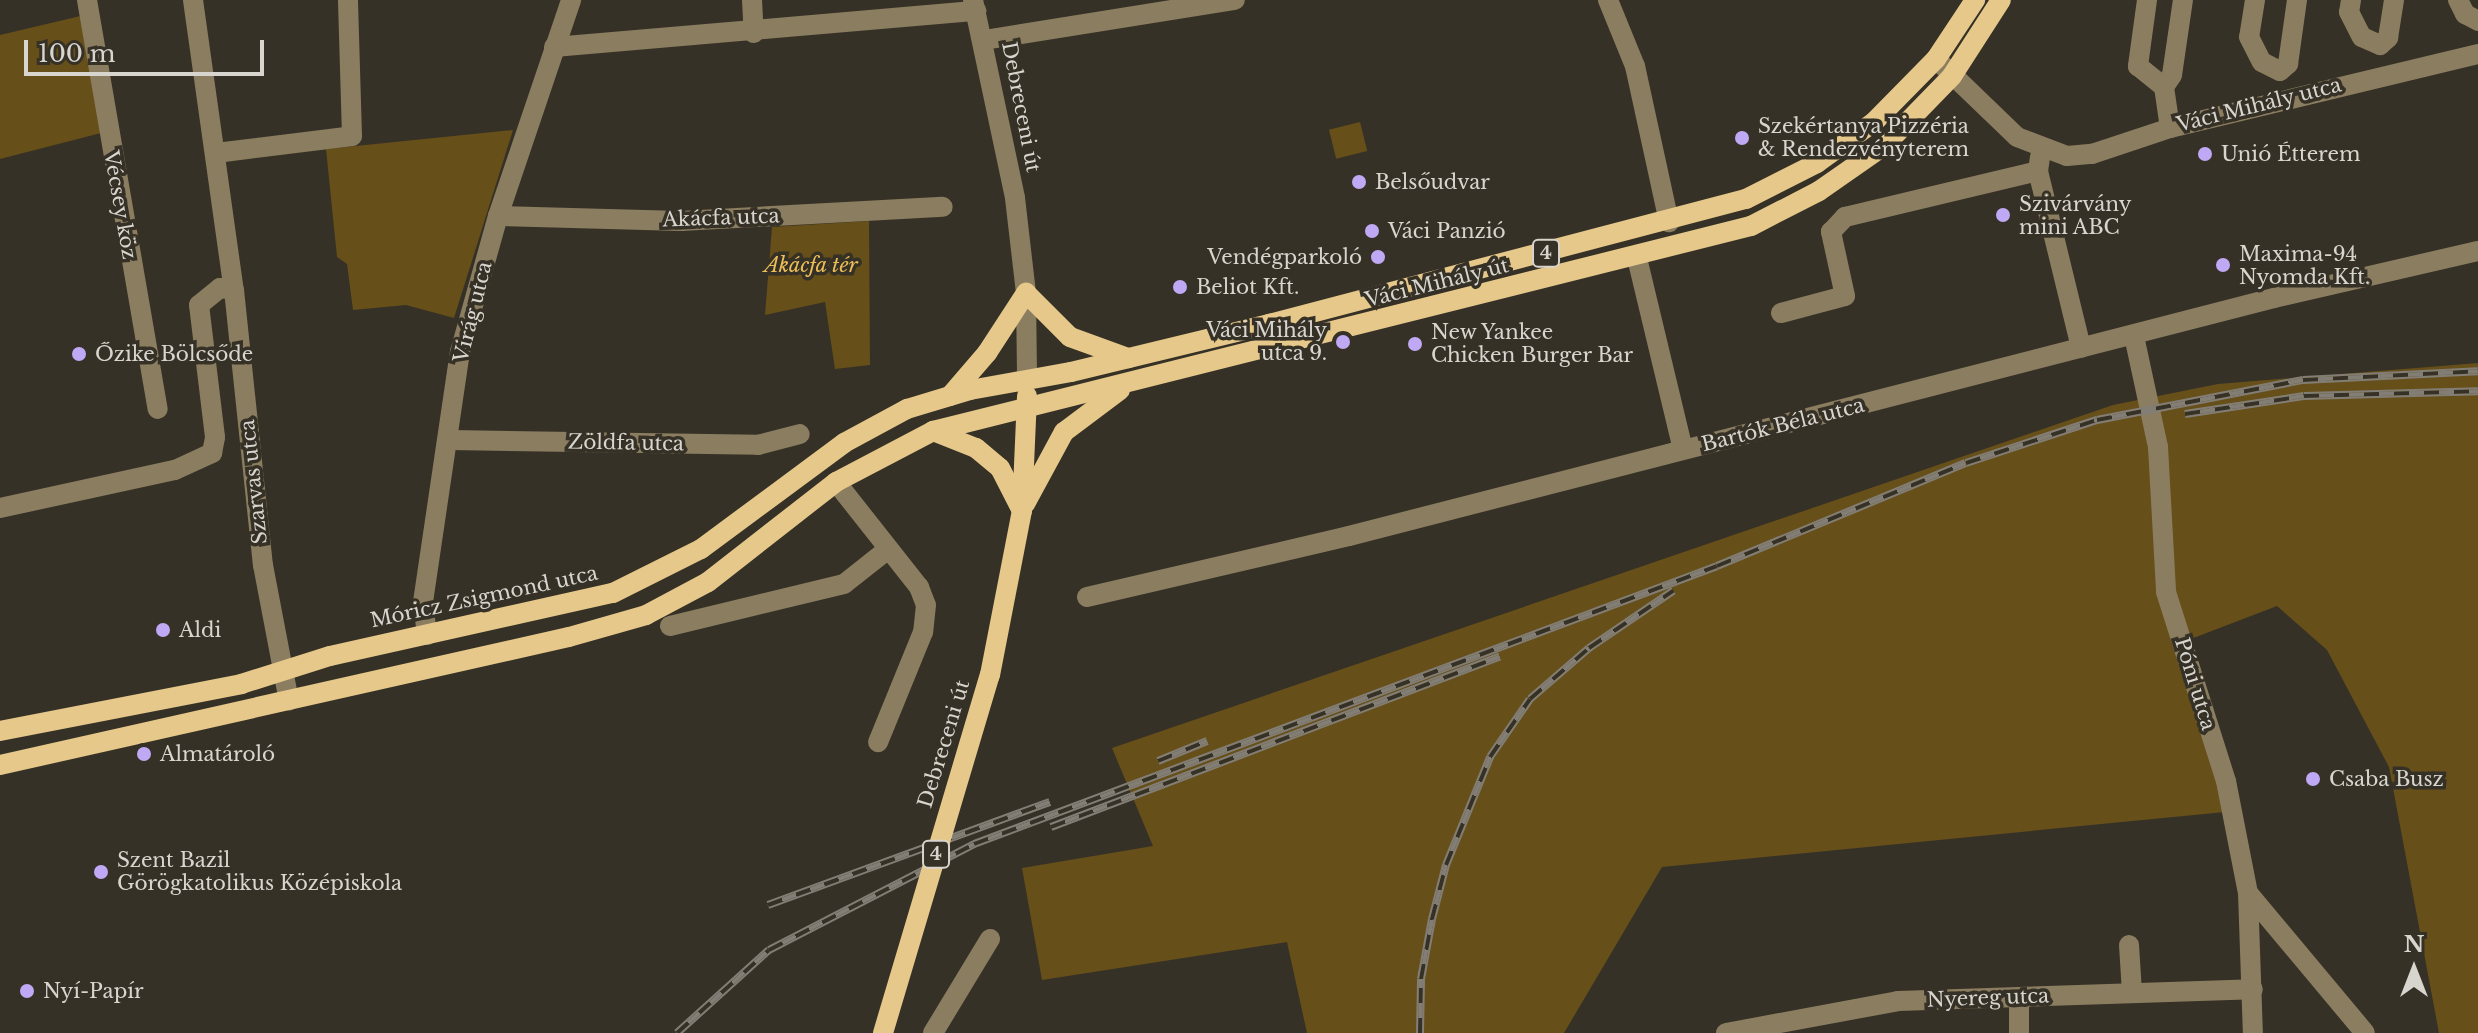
<!DOCTYPE html>
<meta charset="utf-8">
<style>
body{margin:0}
#map{position:relative;width:2478px;height:1033px;overflow:hidden;background:#363126;font-family:"Libre Baskerville",serif}
div>[style]{position:absolute}
.green>*{inset:0;background:#664f19;transform-origin:0 0}
.minor>*{height:20px;margin:-10px;padding:0 10px;transform-origin:10px;border-radius:10px;background:#8b7d60}
.major>*{height:20px;margin:-10px;padding:0 10px;transform-origin:10px;border-radius:10px;background:#e6c88a}
.rail>*{height:8px;margin-top:-4px;transform-origin:0;background:repeating-linear-gradient(90deg,#363126 0 15px,#827e76 0 30px);box-sizing:border-box;border-block:2px solid #827e76}
.major-bridge>*{height:20px;margin:-10px;padding:0 10px;transform-origin:10px;border-radius:10px;background:#e6c88a}
.dots>*{width:22px;height:22px;translate:-50% -50%;box-sizing:border-box;border:4px solid #363126;border-radius:50%}
span{translate:-50% -50%;white-space:nowrap;text-align:center;line-height:1.15;-webkit-text-stroke:7px #363126;paint-order:stroke}
.shield-label span{padding:2px 6px;background:#363126;border:2px solid;border-radius:6px;-webkit-text-stroke-width:0}
.shield-label{font-size:18px;color:#d8d5cf;font-weight:700}
.street-label{font-size:20px;color:#d8d5cf}
.poi-label{font-size:20px;color:#d8d5cf}
.left{translate:0 -50%;text-align:left}
.right{translate:-100% -50%;text-align:right}
.park-label{font-size:20px;color:#edbe57;font-style:italic}
.north{position:absolute;left:2374px;top:929px;width:80px;height:80px;-webkit-text-stroke:6px #363126;paint-order:stroke;rotate:0deg;font-size:22px;font-weight:700;line-height:32px;text-align:center;color:#d8d5cf}
.north::after{content:'';display:block;margin:auto;width:28px;height:36px;background:#d8d5cf;clip-path:polygon(50% 0,100% 100%,50% 72%,0 100%)}
.scale{position:absolute;left:24px;top:40px;width:240px;height:36px;box-sizing:border-box;border:4px solid #d8d5cf;border-top:0;padding-left:10px;font-size:24px;line-height:28px;white-space:nowrap;color:#d8d5cf;-webkit-text-stroke:6px #363126;paint-order:stroke}
</style>
<div id="map">
<div class="green">
<div style="clip-path:polygon(89px 14px,101px 133px,0 159px,0 35px)"></div>
<div style="left:1360px;top:122px;width:30px;height:32px;rotate:76deg"></div>
<div style="clip-path:polygon(513px 130px,454px 318px,406px 305px,353px 310px,347px 264px,337px 257px,326px 149px)"></div>
<div style="clip-path:polygon(869px 221px,870px 365px,835px 369px,825px 302px,765px 315px,772px 227px)"></div>
<div style="clip-path:polygon(2478px 363px,2478px 1033px,2439px 1033px,2389px 767px,2327px 650px,2277px 606px,2183px 642px,2225px 812px,1662px 867px,1564px 1033px,1307px 1033px,1287px 942px,1042px 980px,1022px 868px,1153px 846px,1112px 748px,2113px 405px,2218px 384px)"></div>
</div>
<div class="minor">
<div style="left:87px;top:0;width:415px;rotate:80.2deg"></div>
<div style="left:193px;top:0;width:293px;rotate:82deg"></div>
<div style="left:234px;top:290px;width:277px;rotate:84deg"></div>
<div style="left:263px;top:565px;width:138px;rotate:79.2deg"></div>
<div style="left:752px;top:0;width:33px;rotate:87deg"></div>
<div style="left:973px;top:0;width:202px;rotate:78deg"></div>
<div style="left:1015px;top:198px;width:96px;rotate:83.4deg"></div>
<div style="left:1026px;top:293px;width:87px;rotate:89.3deg"></div>
<div style="left:1608px;top:0;width:71px;rotate:67.8deg"></div>
<div style="left:1635px;top:66px;width:160px;rotate:77.7deg"></div>
<div style="left:2147px;top:0;width:67px;rotate:97.8deg"></div>
<div style="left:2138px;top:66px;width:33px;rotate:39deg"></div>
<div style="left:2255px;top:0;width:37px;rotate:99deg"></div>
<div style="left:2249px;top:37px;width:28px;rotate:63deg"></div>
<div style="left:2262px;top:62px;width:20px;rotate:27deg"></div>
<div style="left:2351px;top:0;width:12px;rotate:99deg"></div>
<div style="left:2349px;top:12px;width:28px;rotate:63deg"></div>
<div style="left:2362px;top:37px;width:20px;rotate:24deg"></div>
<div style="left:2458px;top:0;width:16px;rotate:63deg"></div>
<div style="left:2465px;top:14px;width:15px;rotate:28deg"></div>
<div style="left:984px;top:40px;width:254px;rotate:-9.1deg"></div>
<div style="left:2380px;top:45px;width:11px;rotate:-41deg"></div>
<div style="left:2388px;top:38px;width:38px;rotate:-81deg"></div>
<div style="left:554px;top:47px;width:424px;rotate:-4.9deg"></div>
<div style="left:1936px;top:59px;width:112px;rotate:43.9deg"></div>
<div style="left:2017px;top:137px;width:53px;rotate:20.8deg"></div>
<div style="left:2067px;top:156px;width:25px;rotate:-5deg"></div>
<div style="left:2092px;top:154px;width:82px;rotate:-18.4deg"></div>
<div style="left:2170px;top:128px;width:317px;rotate:-13.5deg"></div>
<div style="left:2280px;top:71px;width:11px;rotate:-41deg"></div>
<div style="left:2288px;top:64px;width:65px;rotate:-82deg"></div>
<div style="left:2170px;top:128px;width:41px;rotate:-98.3deg"></div>
<div style="left:2164px;top:87px;width:14px;rotate:-56deg"></div>
<div style="left:2172px;top:75px;width:76px;rotate:-81.7deg"></div>
<div style="left:216px;top:153px;width:137px;rotate:-7.1deg"></div>
<div style="left:352px;top:136px;width:136px;rotate:-91.7deg"></div>
<div style="left:2040px;top:157px;width:14px;rotate:98deg"></div>
<div style="left:2038px;top:171px;width:182px;rotate:76.3deg"></div>
<div style="left:498px;top:216px;width:183px;rotate:1.6deg"></div>
<div style="left:681px;top:221px;width:262px;rotate:-3.1deg"></div>
<div style="left:1637px;top:258px;width:197px;rotate:76.5deg"></div>
<div style="left:1781px;top:313px;width:66px;rotate:-14.9deg"></div>
<div style="left:1845px;top:296px;width:66px;rotate:-102.3deg"></div>
<div style="left:1831px;top:232px;width:21px;rotate:-47deg"></div>
<div style="left:1845px;top:217px;width:198px;rotate:-13.4deg"></div>
<div style="left:2134px;top:336px;width:114px;rotate:77.8deg"></div>
<div style="left:2158px;top:447px;width:145px;rotate:86.8deg"></div>
<div style="left:2166px;top:592px;width:198px;rotate:72.4deg"></div>
<div style="left:2226px;top:781px;width:114px;rotate:78.9deg"></div>
<div style="left:2248px;top:893px;width:140px;rotate:88deg"></div>
<div style="left:450px;top:440px;width:308px;rotate:0.9deg"></div>
<div style="left:758px;top:445px;width:43px;rotate:-14.7deg"></div>
<div style="left:836px;top:482px;width:134px;rotate:51.7deg"></div>
<div style="left:919px;top:587px;width:19px;rotate:69deg"></div>
<div style="left:926px;top:605px;width:27px;rotate:96deg"></div>
<div style="left:923px;top:632px;width:119px;rotate:112.2deg"></div>
<div style="left:0;top:508px;width:179px;rotate:-12.3deg"></div>
<div style="left:175px;top:470px;width:41px;rotate:-24.7deg"></div>
<div style="left:212px;top:453px;width:16px;rotate:-79deg"></div>
<div style="left:215px;top:437px;width:133px;rotate:-96.9deg"></div>
<div style="left:199px;top:305px;width:27px;rotate:-39deg"></div>
<div style="left:220px;top:288px;width:14px;rotate:8deg"></div>
<div style="left:1087px;top:597px;width:269px;rotate:-13.1deg"></div>
<div style="left:1349px;top:536px;width:955px;rotate:-14.43deg"></div>
<div style="left:2274px;top:298px;width:209px;rotate:-13deg"></div>
<div style="left:670px;top:626px;width:179px;rotate:-13.6deg"></div>
<div style="left:844px;top:584px;width:55px;rotate:-38.3deg"></div>
<div style="left:427px;top:635px;width:33px;rotate:-97deg"></div>
<div style="left:423px;top:602px;width:253px;rotate:-81.6deg"></div>
<div style="left:460px;top:352px;width:141px;rotate:-74.4deg"></div>
<div style="left:498px;top:216px;width:228px;rotate:-71.3deg"></div>
<div style="left:2248px;top:893px;width:182px;rotate:50.1deg"></div>
<div style="left:2129px;top:945px;width:48px;rotate:86.4deg"></div>
<div style="left:933px;top:1033px;width:110px;rotate:-58.8deg"></div>
<div style="left:1726px;top:1033px;width:175px;rotate:-10.5deg"></div>
<div style="left:1898px;top:1001px;width:355px;rotate:-1.9deg"></div>
<div style="left:2019px;top:1033px;width:36px;rotate:-90deg"></div>
</div>
<div class="major">
<div style="left:950px;top:396px;width:57px;rotate:-49.3deg"></div>
<div style="left:987px;top:353px;width:72px;rotate:-57deg"></div>
<div style="left:1026px;top:293px;width:62px;rotate:45deg"></div>
<div style="left:1070px;top:337px;width:62px;rotate:19.9deg"></div>
<div style="left:933px;top:431px;width:46px;rotate:21.6deg"></div>
<div style="left:976px;top:448px;width:31px;rotate:40deg"></div>
<div style="left:1000px;top:468px;width:46px;rotate:62.9deg"></div>
<div style="left:1025px;top:504px;width:82px;rotate:-61.6deg"></div>
<div style="left:1064px;top:432px;width:70px;rotate:-36.9deg"></div>
<div style="left:990px;top:675px;width:167px;rotate:-79deg"></div>
<div style="left:1022px;top:511px;width:115px;rotate:-87.5deg"></div>
<div style="left:0;top:731px;width:246px;rotate:-11deg"></div>
<div style="left:241px;top:684px;width:93px;rotate:-17.5deg"></div>
<div style="left:330px;top:656px;width:290px;rotate:-12.6deg"></div>
<div style="left:613px;top:593px;width:98px;rotate:-26.6deg"></div>
<div style="left:701px;top:549px;width:178px;rotate:-36.5deg"></div>
<div style="left:844px;top:443px;width:72px;rotate:-28.4deg"></div>
<div style="left:907px;top:409px;width:66px;rotate:-16.8deg"></div>
<div style="left:970px;top:390px;width:103px;rotate:-10.1deg"></div>
<div style="left:1071px;top:372px;width:204px;rotate:-13.6deg"></div>
<div style="left:1269px;top:324px;width:493px;rotate:-14.7deg"></div>
<div style="left:1746px;top:199px;width:80px;rotate:-26.9deg"></div>
<div style="left:1817px;top:163px;width:70px;rotate:-35.7deg"></div>
<div style="left:1874px;top:122px;width:88px;rotate:-45.5deg"></div>
<div style="left:1936px;top:59px;width:71px;rotate:-56.5deg"></div>
<div style="left:0;top:765px;width:583px;rotate:-12.68deg"></div>
<div style="left:569px;top:637px;width:80px;rotate:-15.9deg"></div>
<div style="left:646px;top:615px;width:70px;rotate:-28deg"></div>
<div style="left:708px;top:582px;width:162px;rotate:-38deg"></div>
<div style="left:836px;top:482px;width:110px;rotate:-27.7deg"></div>
<div style="left:933px;top:431px;width:843px;rotate:-14.07deg"></div>
<div style="left:1751px;top:226px;width:76px;rotate:-27.2deg"></div>
<div style="left:1819px;top:191px;width:80px;rotate:-34.9deg"></div>
<div style="left:1885px;top:145px;width:96px;rotate:-45.8deg"></div>
<div style="left:1952px;top:76px;width:90px;rotate:-57.2deg"></div>
</div>
<div class="rail">
<div style="left:2185px;top:414px;width:120px;rotate:-8.6deg"></div>
<div style="left:2304px;top:396px;width:174px;rotate:-1.6deg"></div>
<div style="left:1158px;top:761px;width:53px;rotate:-22.2deg"></div>
<div style="left:1051px;top:827px;width:480px;rotate:-20.8deg"></div>
<div style="left:768px;top:905px;width:300px;rotate:-20.1deg"></div>
<div style="left:677px;top:1033px;width:124px;rotate:-42.1deg"></div>
<div style="left:769px;top:950px;width:231px;rotate:-27.3deg"></div>
<div style="left:974px;top:844px;width:793px;rotate:-20.51deg"></div>
<div style="left:1717px;top:566px;width:269px;rotate:-22.5deg"></div>
<div style="left:1966px;top:463px;width:138px;rotate:-18.2deg"></div>
<div style="left:2097px;top:420px;width:210px;rotate:-11deg"></div>
<div style="left:2303px;top:380px;width:175px;rotate:-2.9deg"></div>
<div style="left:1420px;top:1033px;width:54px;rotate:-88.9deg"></div>
<div style="left:1421px;top:979px;width:61px;rotate:-79.6deg"></div>
<div style="left:1432px;top:919px;width:56px;rotate:-75.5deg"></div>
<div style="left:1446px;top:865px;width:117px;rotate:-67.8deg"></div>
<div style="left:1490px;top:757px;width:70px;rotate:-55.4deg"></div>
<div style="left:1530px;top:699px;width:78px;rotate:-40.8deg"></div>
<div style="left:1589px;top:648px;width:102px;rotate:-34.2deg"></div>
</div>
<div class="major-bridge">
<div style="left:883px;top:1033px;width:374px;rotate:-73.4deg"></div>
</div>
<div class="dots">
<div style="left:1742px;top:138px;background:#bfa9f4"></div>
<div style="left:2205px;top:154px;background:#bfa9f4"></div>
<div style="left:1359px;top:182px;background:#bfa9f4"></div>
<div style="left:2003px;top:215px;background:#bfa9f4"></div>
<div style="left:1372px;top:231px;background:#bfa9f4"></div>
<div style="left:1378px;top:257px;background:#bfa9f4"></div>
<div style="left:2223px;top:265px;background:#bfa9f4"></div>
<div style="left:1180px;top:287px;background:#bfa9f4"></div>
<div style="left:1343px;top:342px;background:#bfa9f4"></div>
<div style="left:1415px;top:344px;background:#bfa9f4"></div>
<div style="left:79px;top:354px;background:#bfa9f4"></div>
<div style="left:163px;top:630px;background:#bfa9f4"></div>
<div style="left:144px;top:754px;background:#bfa9f4"></div>
<div style="left:2313px;top:779px;background:#bfa9f4"></div>
<div style="left:101px;top:872px;background:#bfa9f4"></div>
<div style="left:27px;top:991px;background:#bfa9f4"></div>
</div>
<div class="shield-label">
<span style="left:1546px;top:253px">4</span>
<span style="left:936px;top:854px">4</span>
</div>
<div class="street-label">
<span style="left:2259px;top:105px;rotate:-14deg">Váci Mihály utca</span>
<span style="left:1021px;top:107px;rotate:79deg">Debreceni út</span>
<span style="left:120px;top:205px;rotate:80deg">Vécsey köz</span>
<span style="left:721px;top:218px;rotate:-2deg">Akácfa utca</span>
<span style="left:1437px;top:283px;rotate:-14deg">Váci Mihály út</span>
<span style="left:473px;top:312px;rotate:-76deg">Virág utca</span>
<span style="left:1783px;top:425px;rotate:-14deg">Bartók Béla utca</span>
<span style="left:626px;top:443px;rotate:1deg">Zöldfa utca</span>
<span style="left:254px;top:482px;rotate:-96deg">Szarvas utca</span>
<span style="left:484px;top:597px;rotate:-12deg">Móricz Zsigmond utca</span>
<span style="left:2195px;top:684px;rotate:73deg">Póni utca</span>
<span style="left:944px;top:744px;rotate:-73deg">Debreceni út</span>
<span style="left:1988px;top:998px;rotate:-2deg">Nyereg utca</span>
</div>
<div class="poi-label">
<span class="left" style="left:1758px;top:138px">Szekértanya Pizzéria<br>&amp; Rendezvényterem</span>
<span class="left" style="left:2221px;top:154px">Unió Étterem</span>
<span class="left" style="left:1375px;top:182px">Belsőudvar</span>
<span class="left" style="left:2019px;top:216px">Szivárvány<br>mini ABC</span>
<span class="left" style="left:1388px;top:231px">Váci Panzió</span>
<span class="left" style="left:2239px;top:266px">Maxima-94<br>Nyomda Kft.</span>
<span class="right" style="left:1362px;top:257px">Vendégparkoló</span>
<span class="left" style="left:1196px;top:287px">Beliot Kft.</span>
<span class="right" style="left:1327px;top:342px">Váci Mihály<br>utca 9.</span>
<span class="left" style="left:1431px;top:344px">New Yankee<br>Chicken Burger Bar</span>
<span class="left" style="left:95px;top:354px">Őzike Bölcsőde</span>
<span class="left" style="left:179px;top:630px">Aldi</span>
<span class="left" style="left:160px;top:754px">Almatároló</span>
<span class="left" style="left:2329px;top:779px">Csaba Busz</span>
<span class="left" style="left:117px;top:872px">Szent Bazil<br>Görögkatolikus Középiskola</span>
<span class="left" style="left:43px;top:991px">Nyí-Papír</span>
</div>
<div class="park-label">
<span style="left:811px;top:265px">Akácfa tér</span>
</div>
<div class="north">N</div>
<div class="scale">100 m</div>
</div>
